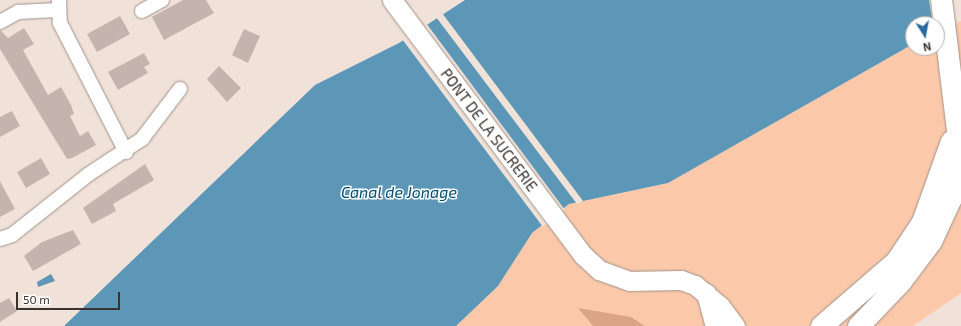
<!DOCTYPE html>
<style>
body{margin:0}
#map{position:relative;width:961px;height:326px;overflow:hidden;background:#f1e2d9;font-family:"Exo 2",sans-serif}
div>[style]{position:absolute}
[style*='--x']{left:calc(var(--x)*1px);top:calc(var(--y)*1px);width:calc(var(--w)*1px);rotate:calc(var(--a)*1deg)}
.green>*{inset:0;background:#fbc9aa}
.forest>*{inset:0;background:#daa584}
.water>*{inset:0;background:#5c97b7}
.pier>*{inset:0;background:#f1e2d9}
.building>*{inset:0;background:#c4b4ae}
.roads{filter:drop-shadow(0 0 1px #a1938b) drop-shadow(0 0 1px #a1938b)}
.street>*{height:14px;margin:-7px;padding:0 7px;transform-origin:7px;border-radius:7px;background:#fff}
.secondary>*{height:19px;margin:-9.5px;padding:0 9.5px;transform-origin:9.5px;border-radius:9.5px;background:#fff}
.primary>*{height:21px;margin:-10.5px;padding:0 10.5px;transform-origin:10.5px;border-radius:10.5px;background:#fff}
span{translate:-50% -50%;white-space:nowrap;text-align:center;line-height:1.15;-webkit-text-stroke:3px #fff;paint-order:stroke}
.street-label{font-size:15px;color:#39332f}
.water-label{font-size:16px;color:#005171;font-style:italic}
.north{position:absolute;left:905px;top:16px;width:40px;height:40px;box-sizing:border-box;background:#fff;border:1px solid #b0adac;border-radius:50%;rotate:169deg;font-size:11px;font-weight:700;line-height:16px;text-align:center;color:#39332f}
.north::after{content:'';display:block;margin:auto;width:14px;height:18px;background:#2a6ca2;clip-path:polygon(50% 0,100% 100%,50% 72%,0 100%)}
.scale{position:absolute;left:16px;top:292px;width:104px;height:18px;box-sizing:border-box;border:2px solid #39332f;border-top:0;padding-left:5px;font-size:12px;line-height:14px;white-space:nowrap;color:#39332f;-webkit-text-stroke:3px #fff;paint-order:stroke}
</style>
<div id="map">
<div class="green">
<div style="clip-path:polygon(961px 18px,961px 293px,913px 326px,645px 326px,631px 317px,579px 309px,593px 326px,456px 326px,498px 286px,532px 233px,569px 204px,668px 183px,913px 44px,913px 48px,937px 48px,937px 30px)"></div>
</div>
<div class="forest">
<div style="clip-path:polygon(578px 308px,631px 317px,645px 326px,593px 326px)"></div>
</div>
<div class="water">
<div style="clip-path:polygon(465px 0,961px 0,937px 24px,913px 24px,913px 44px,668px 183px,569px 204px,532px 233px,498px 286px,456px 326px,64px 326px,315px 85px,399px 43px)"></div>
<div style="clip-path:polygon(51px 274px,55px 281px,38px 287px,37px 282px)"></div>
</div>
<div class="pier">
<div style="clip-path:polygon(929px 0,961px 0,961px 21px,945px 28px,933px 24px)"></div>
<div style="clip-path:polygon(442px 13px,583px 201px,577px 204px,436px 17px)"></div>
<div style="clip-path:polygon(426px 23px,565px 210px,543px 227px,402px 39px)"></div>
</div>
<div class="building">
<div style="clip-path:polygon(183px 0,206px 0,214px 13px,164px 40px,152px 17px)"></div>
<div style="clip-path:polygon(120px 16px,130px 34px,97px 52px,87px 34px)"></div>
<div style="clip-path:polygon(24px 28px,34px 44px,23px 50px,48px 95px,61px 87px,71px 105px,74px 114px,70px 116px,80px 136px,88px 131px,96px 145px,72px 158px,67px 159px,0 49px,0 30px,8px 38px)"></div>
<div style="clip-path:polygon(244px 29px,260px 36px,248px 63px,232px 55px)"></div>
<div style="clip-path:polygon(144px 53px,150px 64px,144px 67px,148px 73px,118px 90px,108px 72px)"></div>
<div style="clip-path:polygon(219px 66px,241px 88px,227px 102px,207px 79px)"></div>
<div style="clip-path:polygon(12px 111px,20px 126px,0 137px,0 117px)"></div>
<div style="clip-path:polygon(41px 158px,50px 174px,26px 188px,17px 172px)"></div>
<div style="clip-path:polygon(145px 164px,154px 180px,113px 204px,116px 211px,92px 224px,83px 208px)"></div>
<div style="clip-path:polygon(0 181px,15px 209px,0 217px)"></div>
<div style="clip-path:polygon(73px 230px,81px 244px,33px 271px,24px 256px,42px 242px)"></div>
<div style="clip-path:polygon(9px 298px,17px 311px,0 322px,0 303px)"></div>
</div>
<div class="roads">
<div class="street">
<div style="--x:59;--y:0;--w:23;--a:88"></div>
<div style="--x:60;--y:23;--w:145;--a:62.9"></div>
<div style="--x:142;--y:11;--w:23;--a:-29"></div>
<div style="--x:0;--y:22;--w:21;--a:-29"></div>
<div style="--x:18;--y:12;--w:39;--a:-3"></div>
<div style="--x:0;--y:239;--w:13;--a:-18"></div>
<div style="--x:12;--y:235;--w:98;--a:-38.4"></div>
<div style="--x:89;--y:174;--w:64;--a:-33.4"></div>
<div style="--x:142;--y:139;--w:63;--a:-52.8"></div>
</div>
<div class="secondary">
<div style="--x:392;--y:0;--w:319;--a:53.2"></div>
<div style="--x:583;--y:255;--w:22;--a:43"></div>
<div style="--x:599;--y:270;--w:32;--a:20"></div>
<div style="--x:629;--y:281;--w:52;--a:-1.1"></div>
<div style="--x:681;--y:280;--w:15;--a:20"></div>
<div style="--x:695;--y:285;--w:33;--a:40"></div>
<div style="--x:720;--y:306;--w:25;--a:53"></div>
<div style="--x:706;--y:293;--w:34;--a:75"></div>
</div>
<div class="primary">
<div style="--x:821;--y:326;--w:99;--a:-40.9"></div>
<div style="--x:896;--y:261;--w:47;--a:-56.3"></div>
<div style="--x:922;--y:222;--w:86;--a:-70.3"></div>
<div style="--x:858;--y:326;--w:62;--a:-46.3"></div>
<div style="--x:901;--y:281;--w:50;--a:-53.1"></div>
<div style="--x:931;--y:241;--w:47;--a:-65.1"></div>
<div style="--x:951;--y:198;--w:53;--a:-81.3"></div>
<div style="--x:959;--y:146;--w:147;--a:-97"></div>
</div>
</div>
<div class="street-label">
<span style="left:489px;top:130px;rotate:53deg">PONT DE LA SUCRERIE</span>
</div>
<div class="water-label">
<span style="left:399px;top:192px">Canal de Jonage</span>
</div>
<div class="north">N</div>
<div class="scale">50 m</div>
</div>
